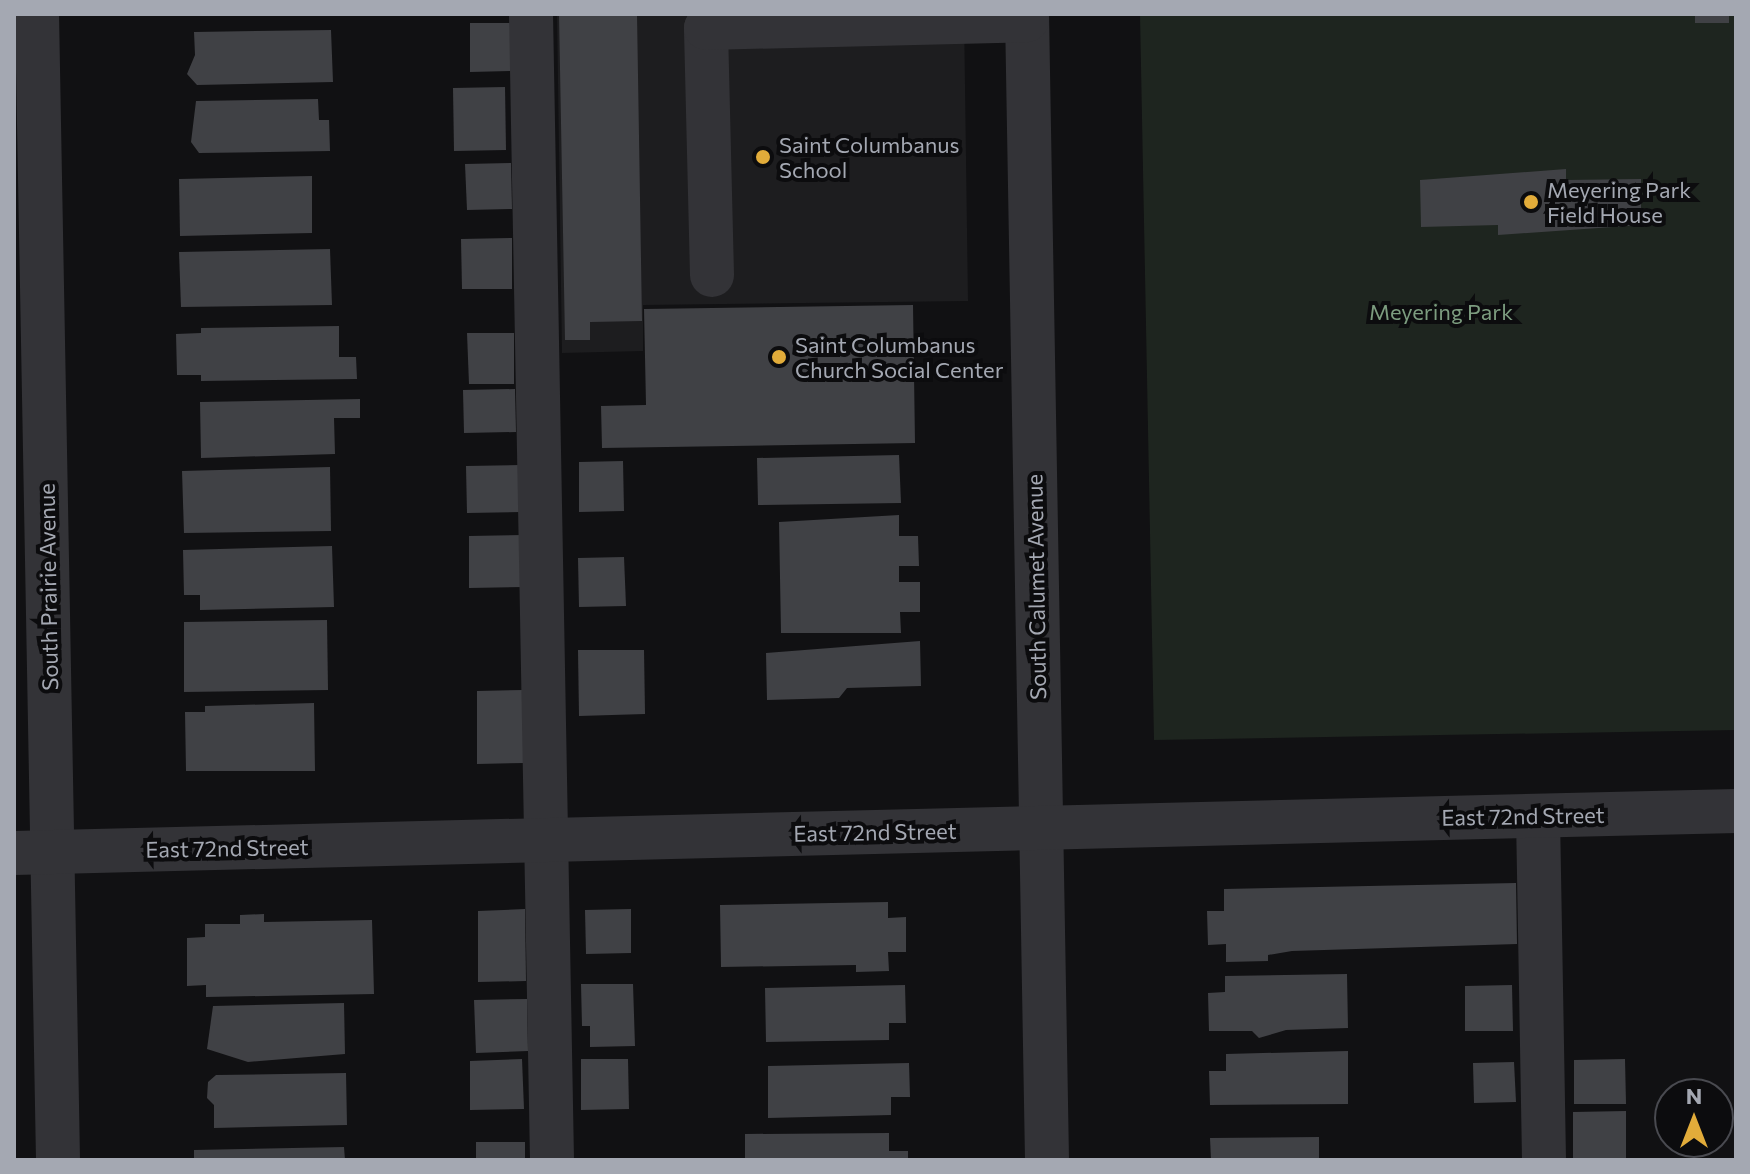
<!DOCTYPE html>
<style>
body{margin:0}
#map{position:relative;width:1750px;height:1174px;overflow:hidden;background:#111113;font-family:Commissioner,sans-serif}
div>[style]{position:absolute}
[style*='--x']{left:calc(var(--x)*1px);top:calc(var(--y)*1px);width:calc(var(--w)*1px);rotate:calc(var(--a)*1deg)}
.built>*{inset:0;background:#1d1d1f}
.green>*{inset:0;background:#1e251f}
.building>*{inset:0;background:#404145}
.minor>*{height:44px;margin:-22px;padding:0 22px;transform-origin:22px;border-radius:22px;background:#333337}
.dots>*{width:22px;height:22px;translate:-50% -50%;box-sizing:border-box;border:4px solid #0c0c0e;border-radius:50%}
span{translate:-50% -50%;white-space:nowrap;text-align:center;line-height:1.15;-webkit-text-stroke:8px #0c0c0e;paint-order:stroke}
.poi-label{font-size:22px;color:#a4a8b2}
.left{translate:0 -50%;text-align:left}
.park-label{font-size:22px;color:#7c9c7f}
.street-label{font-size:22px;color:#a4a8b2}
.frame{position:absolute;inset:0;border:16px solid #a4a8b2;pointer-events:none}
.north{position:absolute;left:1654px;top:1078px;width:80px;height:80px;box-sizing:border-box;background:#0c0c0e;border:2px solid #494a50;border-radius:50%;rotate:0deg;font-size:22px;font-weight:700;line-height:32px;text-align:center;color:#a4a8b2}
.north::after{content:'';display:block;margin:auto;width:28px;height:36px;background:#e2ac3a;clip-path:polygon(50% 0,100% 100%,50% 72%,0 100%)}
</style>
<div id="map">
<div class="built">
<div style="clip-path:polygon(557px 14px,964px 14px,968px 301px,643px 305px,643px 351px,562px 353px)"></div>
</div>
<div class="green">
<div style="clip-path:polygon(1140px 14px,1736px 14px,1736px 730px,1154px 740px)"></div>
</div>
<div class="building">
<div style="clip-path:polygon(559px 14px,637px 14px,642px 321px,590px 322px,590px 340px,565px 340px)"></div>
<div style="clip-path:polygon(1695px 14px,1729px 14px,1729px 23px,1695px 23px)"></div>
<div style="clip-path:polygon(470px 23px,511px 23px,512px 71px,470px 72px)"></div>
<div style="clip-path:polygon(331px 30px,333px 82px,197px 85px,187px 74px,195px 55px,194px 32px)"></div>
<div style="clip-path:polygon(505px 87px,506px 150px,454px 151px,453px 88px)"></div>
<div style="clip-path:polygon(318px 99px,319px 120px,329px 120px,330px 151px,199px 153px,191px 142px,196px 101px)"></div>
<div style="clip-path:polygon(511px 163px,512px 209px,467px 210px,465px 164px)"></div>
<div style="clip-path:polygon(1566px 169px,1566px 180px,1641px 179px,1641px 225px,1498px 235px,1498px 225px,1421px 227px,1420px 180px)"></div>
<div style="clip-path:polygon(312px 176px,312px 233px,180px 236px,179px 179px)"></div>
<div style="clip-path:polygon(512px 238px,512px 289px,462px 289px,461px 239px)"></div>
<div style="clip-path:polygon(330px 249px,332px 305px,181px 307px,179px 252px)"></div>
<div style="clip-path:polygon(913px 305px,915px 443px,602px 448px,601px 406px,646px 405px,644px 309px)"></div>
<div style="clip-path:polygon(339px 326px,339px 357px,356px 357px,357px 379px,201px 381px,201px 375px,177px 375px,176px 334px,201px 333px,201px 328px)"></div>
<div style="clip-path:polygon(467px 333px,514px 333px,514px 384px,469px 384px)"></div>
<div style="clip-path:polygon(515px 389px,516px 432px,464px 433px,463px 390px)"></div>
<div style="clip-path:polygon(360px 399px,360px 418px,334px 418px,335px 454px,201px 458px,200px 402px)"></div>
<div style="clip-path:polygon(899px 455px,901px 503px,758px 505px,757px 458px)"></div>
<div style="clip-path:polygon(623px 461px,624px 511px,579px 512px,579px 462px)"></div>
<div style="clip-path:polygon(520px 465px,521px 512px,467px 513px,466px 466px)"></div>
<div style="clip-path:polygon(330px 467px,331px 531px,184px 533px,182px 471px)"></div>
<div style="clip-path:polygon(899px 515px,899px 536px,918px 536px,919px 566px,899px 566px,899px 582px,920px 582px,920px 612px,900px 612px,901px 633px,781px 633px,779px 522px)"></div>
<div style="clip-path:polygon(523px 535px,523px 587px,469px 588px,469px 536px)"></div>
<div style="clip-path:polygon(332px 546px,334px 607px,200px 610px,200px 595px,184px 595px,183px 550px)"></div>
<div style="clip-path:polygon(624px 557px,626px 606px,579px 607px,578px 558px)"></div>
<div style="clip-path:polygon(327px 620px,328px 690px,184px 692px,184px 622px)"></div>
<div style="clip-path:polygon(920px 641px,921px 686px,847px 688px,839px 698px,767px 700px,766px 653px)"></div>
<div style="clip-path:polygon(578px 650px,644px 650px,645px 714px,579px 716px)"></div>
<div style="clip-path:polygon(523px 690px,525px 763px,477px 764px,477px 691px)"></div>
<div style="clip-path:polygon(314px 703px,315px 771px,186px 771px,185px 712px,205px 712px,205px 706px)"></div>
<div style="clip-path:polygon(1516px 883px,1517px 944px,1292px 951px,1268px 955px,1268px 961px,1226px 962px,1226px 944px,1208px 945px,1207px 911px,1224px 911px,1224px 889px)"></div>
<div style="clip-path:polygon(888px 902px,888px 918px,906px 917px,906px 952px,888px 952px,889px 971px,856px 972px,856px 965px,721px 967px,720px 905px)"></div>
<div style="clip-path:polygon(525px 909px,526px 981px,478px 982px,478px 911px)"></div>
<div style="clip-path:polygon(631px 909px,631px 953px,586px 954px,585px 910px)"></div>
<div style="clip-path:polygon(264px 914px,264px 922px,372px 920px,374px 994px,206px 997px,206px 985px,187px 986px,187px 938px,205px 937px,205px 924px,240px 924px,240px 915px)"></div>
<div style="clip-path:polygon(1347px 974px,1348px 1028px,1286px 1030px,1259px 1038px,1252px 1031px,1209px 1031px,1208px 993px,1225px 992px,1225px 976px)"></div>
<div style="clip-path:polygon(581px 984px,633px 984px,635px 1046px,590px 1047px,590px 1026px,582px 1026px)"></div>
<div style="clip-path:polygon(905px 985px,906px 1023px,889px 1023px,889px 1040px,766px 1042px,765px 988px)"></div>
<div style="clip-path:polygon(1512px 985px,1513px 1031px,1465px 1031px,1465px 986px)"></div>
<div style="clip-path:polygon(527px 999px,528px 1051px,476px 1053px,474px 1000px)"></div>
<div style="clip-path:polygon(344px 1003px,345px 1054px,248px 1062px,207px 1049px,213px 1006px)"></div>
<div style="clip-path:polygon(1348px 1051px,1348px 1104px,1210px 1105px,1209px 1071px,1226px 1071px,1226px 1054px)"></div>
<div style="clip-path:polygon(522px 1059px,524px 1109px,470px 1110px,470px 1061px)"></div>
<div style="clip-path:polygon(581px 1059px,628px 1059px,629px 1109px,581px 1110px)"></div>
<div style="clip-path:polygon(1625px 1059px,1626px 1104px,1574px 1104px,1574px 1060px)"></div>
<div style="clip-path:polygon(1514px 1062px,1516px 1102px,1474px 1103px,1473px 1063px)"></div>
<div style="clip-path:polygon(909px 1063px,910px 1097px,891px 1097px,891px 1115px,768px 1118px,768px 1066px)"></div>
<div style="clip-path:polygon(346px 1073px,347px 1125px,214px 1128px,214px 1105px,207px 1098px,208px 1082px,216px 1075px)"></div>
<div style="clip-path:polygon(1626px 1111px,1626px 1160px,1573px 1160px,1573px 1112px)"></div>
<div style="clip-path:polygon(889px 1133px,889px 1151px,908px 1151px,908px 1160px,745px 1160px,745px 1134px)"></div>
<div style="clip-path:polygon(1319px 1137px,1319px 1160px,1211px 1160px,1210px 1138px)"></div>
<div style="clip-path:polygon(476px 1142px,525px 1142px,525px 1160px,476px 1160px)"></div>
<div style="clip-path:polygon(344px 1147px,345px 1160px,194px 1160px,194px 1150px)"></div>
</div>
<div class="minor">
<div style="--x:37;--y:14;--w:1146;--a:88.95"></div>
<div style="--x:531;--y:14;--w:1146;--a:88.95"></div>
<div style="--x:1027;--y:14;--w:1146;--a:89"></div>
<div style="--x:712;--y:275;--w:247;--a:-91.4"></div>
<div style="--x:706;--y:28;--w:321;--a:-1.4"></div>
<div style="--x:1538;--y:816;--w:344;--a:89"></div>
<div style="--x:14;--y:853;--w:1723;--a:-1.4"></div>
</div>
<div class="dots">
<div style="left:763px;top:157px;background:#e2ac3a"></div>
<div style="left:1531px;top:202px;background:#e2ac3a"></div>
<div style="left:779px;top:357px;background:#e2ac3a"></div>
</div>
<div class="poi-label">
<span class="left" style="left:779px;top:157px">Saint Columbanus<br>School</span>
<span class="left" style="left:1547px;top:202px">Meyering Park<br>Field House</span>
<span class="left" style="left:795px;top:357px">Saint Columbanus<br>Church Social Center</span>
</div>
<div class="park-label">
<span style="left:1441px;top:312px">Meyering Park</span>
</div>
<div class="street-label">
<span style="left:48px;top:587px;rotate:-91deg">South Prairie Avenue</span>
<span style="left:1036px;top:587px;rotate:-91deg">South Calumet Avenue</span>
<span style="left:1523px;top:816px;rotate:-1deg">East 72nd Street</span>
<span style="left:875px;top:832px;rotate:-1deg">East 72nd Street</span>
<span style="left:227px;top:848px;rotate:-1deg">East 72nd Street</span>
</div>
<div class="frame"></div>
<div class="north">N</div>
</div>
